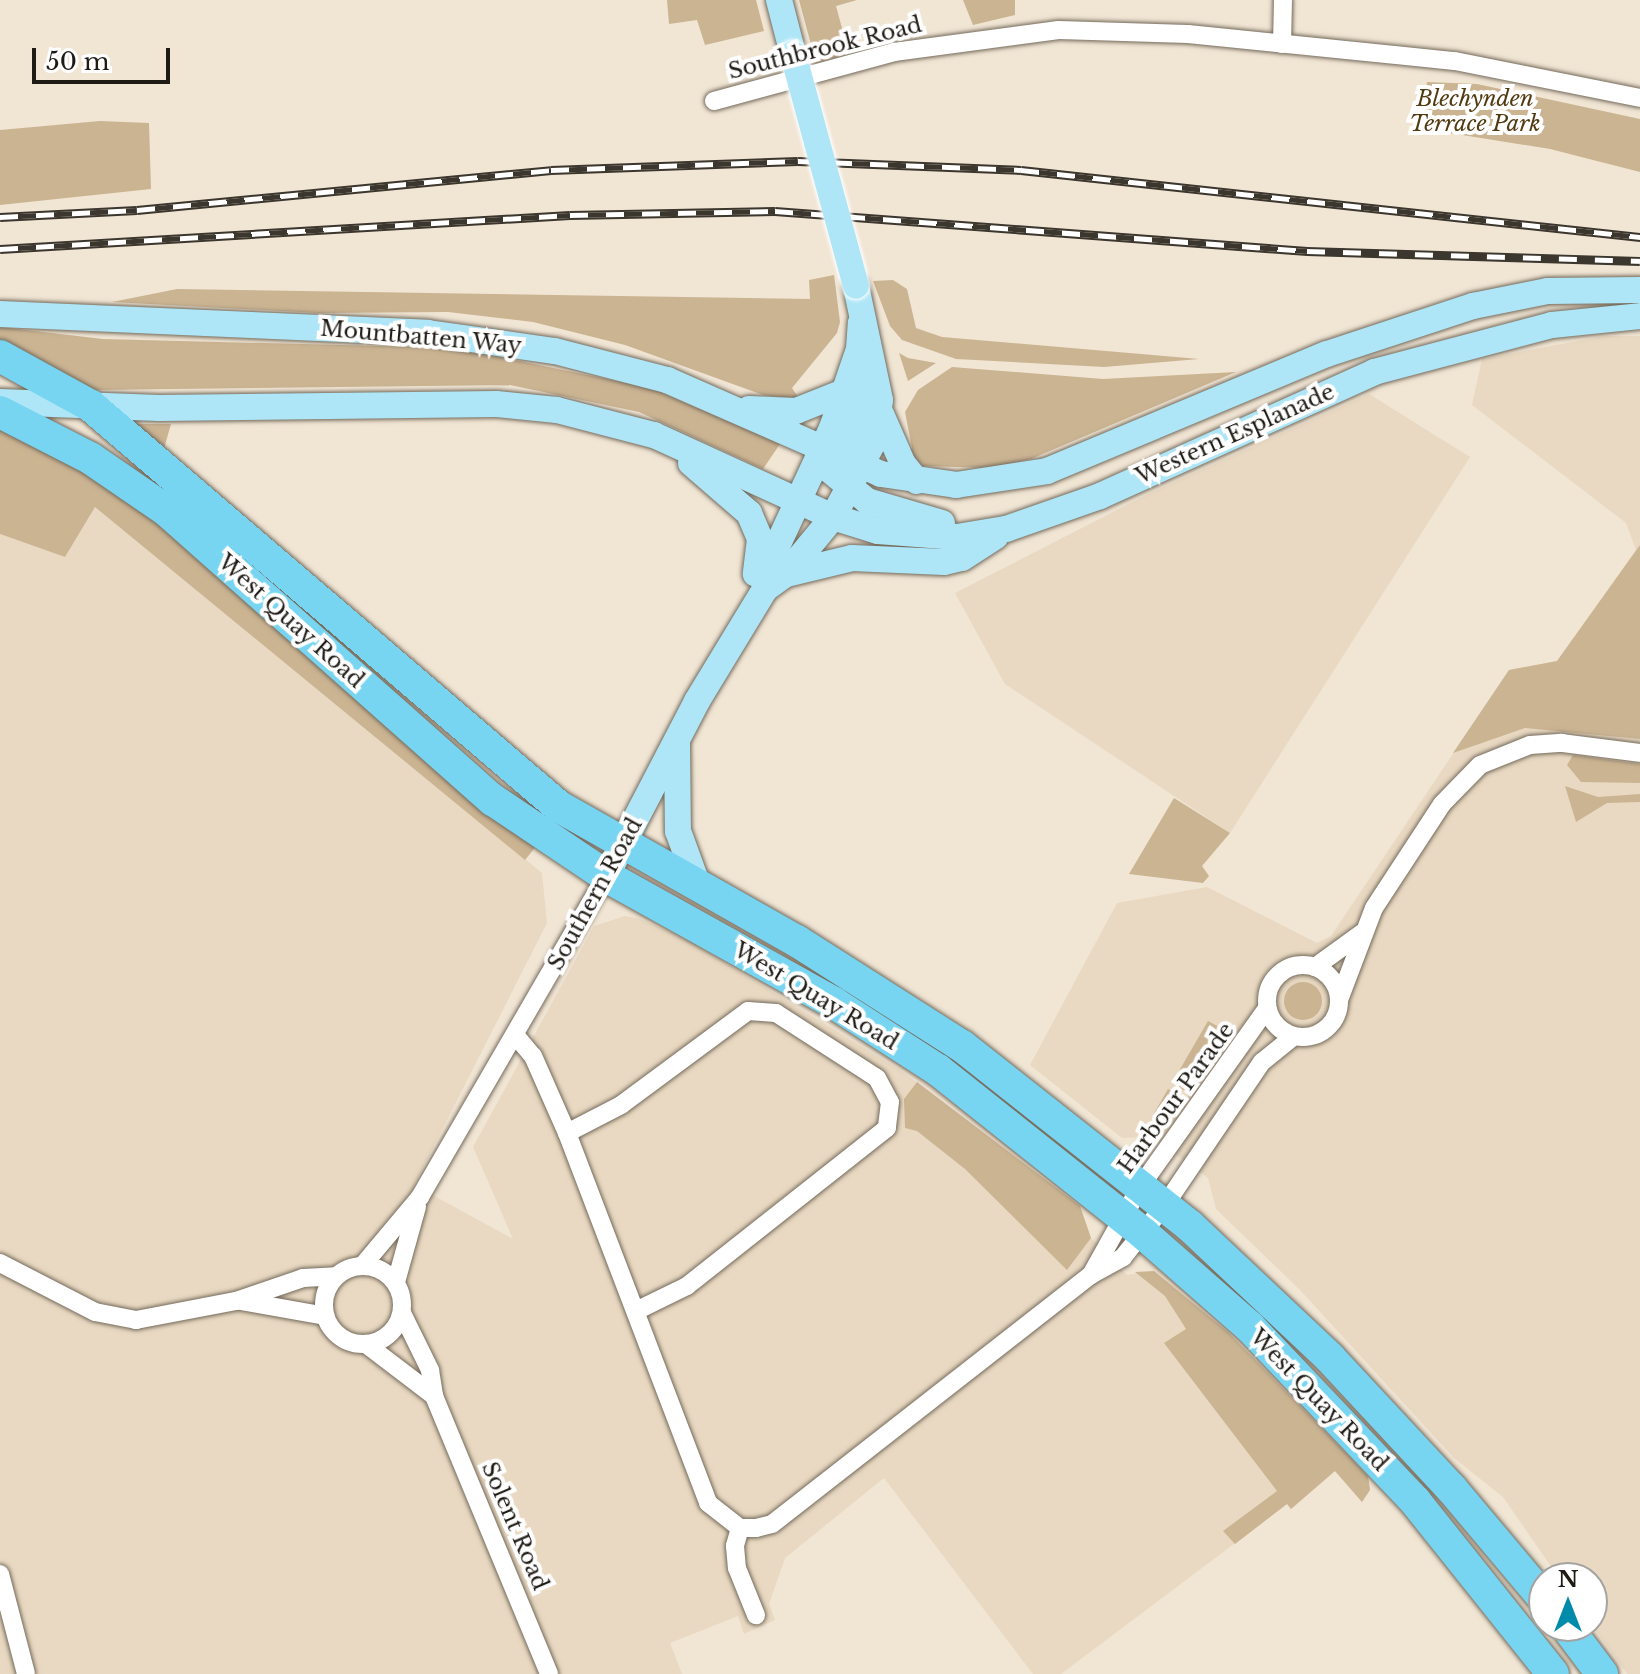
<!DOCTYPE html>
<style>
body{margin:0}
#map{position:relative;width:1640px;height:1674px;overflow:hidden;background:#f1e5d4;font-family:"Libre Baskerville",serif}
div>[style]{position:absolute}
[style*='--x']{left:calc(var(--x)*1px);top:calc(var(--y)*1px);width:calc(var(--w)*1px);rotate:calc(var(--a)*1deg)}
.built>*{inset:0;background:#e9d9c2}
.green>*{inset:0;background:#cbb492}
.round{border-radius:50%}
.roads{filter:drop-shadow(0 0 2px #746a5b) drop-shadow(0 0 2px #746a5b)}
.street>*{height:18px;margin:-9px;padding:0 9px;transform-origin:9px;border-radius:9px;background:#fff}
.street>.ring{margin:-9px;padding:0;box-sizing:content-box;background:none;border:18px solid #fff;border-radius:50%}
.primary>*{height:26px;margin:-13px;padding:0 13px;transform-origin:13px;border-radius:13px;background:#aee6f7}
.highway>*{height:32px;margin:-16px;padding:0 16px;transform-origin:16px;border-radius:16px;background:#78d5f2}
.rail>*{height:9px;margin-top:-4.5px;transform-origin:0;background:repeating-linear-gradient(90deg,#fff 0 18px,#3b362e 0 36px);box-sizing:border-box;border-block:2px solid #3b362e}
.bridges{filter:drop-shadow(0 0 2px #fff) drop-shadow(0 0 2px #fff)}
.primary-bridge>*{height:26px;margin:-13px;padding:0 13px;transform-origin:13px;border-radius:13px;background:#aee6f7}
span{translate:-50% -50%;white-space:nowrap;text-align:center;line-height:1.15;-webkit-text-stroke:8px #fff;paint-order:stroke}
.street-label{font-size:22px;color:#1e1a14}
.park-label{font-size:22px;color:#513a10;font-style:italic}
.north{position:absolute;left:1528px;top:1562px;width:80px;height:80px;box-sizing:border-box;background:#fff;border:2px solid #a5a3a1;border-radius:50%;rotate:0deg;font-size:22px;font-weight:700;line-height:32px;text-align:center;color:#1e1a14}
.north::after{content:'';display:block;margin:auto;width:28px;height:36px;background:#018baa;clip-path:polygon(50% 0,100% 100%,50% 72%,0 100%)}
.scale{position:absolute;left:32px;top:48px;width:138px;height:36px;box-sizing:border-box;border:4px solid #1e1a14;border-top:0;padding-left:10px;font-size:24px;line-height:28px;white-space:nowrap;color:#1e1a14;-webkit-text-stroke:6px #fff;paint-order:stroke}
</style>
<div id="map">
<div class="built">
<div style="clip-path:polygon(1604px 336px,1640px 336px,1640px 1674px,1627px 1674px,1592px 1625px,1592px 1578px,1559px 1578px,1503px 1497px,1454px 1458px,1300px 1290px,1216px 1209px,1208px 1178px,1152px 1137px,1122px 1138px,1030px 1065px,1117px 903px,1207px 887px,1317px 943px,1331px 936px,1509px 670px,1557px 661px,1636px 550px,1626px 523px,1472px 405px,1482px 359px)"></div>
<div style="clip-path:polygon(1369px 394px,1470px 457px,1230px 833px,1005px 684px,955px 593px,1148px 494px)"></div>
<div style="clip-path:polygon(95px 506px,542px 873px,547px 923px,414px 1185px,513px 1239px,473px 1147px,594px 926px,625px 916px,640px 919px,686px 939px,900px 1070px,1080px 1206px,1091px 1238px,1127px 1275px,1154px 1271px,1228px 1332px,1286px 1389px,1368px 1476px,1370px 1490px,1362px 1502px,1335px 1471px,1291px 1509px,1287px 1504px,1061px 1674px,1033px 1674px,884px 1478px,785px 1558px,769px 1604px,775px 1620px,744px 1634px,738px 1616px,670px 1643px,682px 1674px,0 1674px,0 534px,65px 557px)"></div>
</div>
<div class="green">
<div style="clip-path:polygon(667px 0,756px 0,764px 31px,705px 45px,697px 20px,669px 24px)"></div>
<div style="clip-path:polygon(799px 0,857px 0,836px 6px,849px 54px,816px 63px)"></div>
<div style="clip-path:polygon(963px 0,1015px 0,1015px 15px,973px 25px)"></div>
<div style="clip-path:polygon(1427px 82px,1477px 84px,1640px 119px,1640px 172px,1550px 149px,1431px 130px,1424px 115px)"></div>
<div style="clip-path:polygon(100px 121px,149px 123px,151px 189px,0 205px,0 130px)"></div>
<div style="clip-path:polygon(834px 275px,840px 322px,837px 333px,792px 388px,798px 397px,789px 398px,763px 395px,625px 345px,533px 322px,448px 312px,319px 313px,112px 302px,177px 289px,810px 299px,809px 280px)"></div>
<div style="clip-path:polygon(893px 280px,907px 289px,916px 328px,942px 337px,1199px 359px,1104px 367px,956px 359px,902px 340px,890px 326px,873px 281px)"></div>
<div style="clip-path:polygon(0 327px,103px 339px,456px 348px,651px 388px,780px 444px,763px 469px,639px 412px,510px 385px,93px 390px,0 343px)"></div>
<div style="clip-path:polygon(899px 353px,908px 358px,936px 363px,908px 381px)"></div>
<div style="clip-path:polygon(952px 367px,1103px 379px,1236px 372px,1031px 459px,989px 468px,923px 466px,906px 452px,912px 448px,905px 412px,918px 390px)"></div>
<div style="clip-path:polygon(130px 424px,171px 424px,163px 452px)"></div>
<div style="clip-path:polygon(0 427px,106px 483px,202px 554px,538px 844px,525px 860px,95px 507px,65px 557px,0 534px)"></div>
<div style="clip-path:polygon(1640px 545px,1640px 739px,1525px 728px,1453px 753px,1509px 670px,1557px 661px)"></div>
<div style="clip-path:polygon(1573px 755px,1640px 764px,1640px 783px,1581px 782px,1567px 765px)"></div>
<div style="clip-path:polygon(1565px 786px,1598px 797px,1640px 794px,1640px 802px,1607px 803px,1576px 822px)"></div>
<div style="clip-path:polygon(1174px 798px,1230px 833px,1202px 866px,1209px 876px,1203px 883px,1129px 874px)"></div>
<div class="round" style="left:1284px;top:982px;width:38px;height:38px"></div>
<div style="clip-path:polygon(1208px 1021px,1232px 1034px,1189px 1093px,1172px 1083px)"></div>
<div style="clip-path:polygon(917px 1082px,1080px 1206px,1091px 1238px,1067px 1270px,965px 1169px,917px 1131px,905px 1128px,904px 1099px)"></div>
<div style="clip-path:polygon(1168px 1089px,1186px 1098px,1167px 1124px,1153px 1115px)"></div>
<div style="clip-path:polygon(1154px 1271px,1228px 1332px,1368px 1476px,1370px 1490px,1362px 1502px,1335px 1471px,1291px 1509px,1287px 1504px,1235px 1544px,1223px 1531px,1277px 1491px,1164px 1343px,1186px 1329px,1165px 1296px,1135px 1272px)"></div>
</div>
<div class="roads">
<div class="street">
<div style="--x:1282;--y:44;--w:44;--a:-88.7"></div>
<div style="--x:714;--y:101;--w:187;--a:-15.2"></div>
<div style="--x:894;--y:52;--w:166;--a:-7.6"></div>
<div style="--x:1059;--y:30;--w:129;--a:1.8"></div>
<div style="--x:1188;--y:34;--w:268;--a:5.8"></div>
<div style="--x:1455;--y:61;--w:189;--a:11.3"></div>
<div class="ring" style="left:1267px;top:965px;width:54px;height:54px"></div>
<div style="--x:1315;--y:967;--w:58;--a:-35.9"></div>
<div style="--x:1339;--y:1000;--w:98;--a:-69.2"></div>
<div style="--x:1374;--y:908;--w:124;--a:-56.8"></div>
<div style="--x:1442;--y:804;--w:54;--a:-45.7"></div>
<div style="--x:1480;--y:765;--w:54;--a:-21.8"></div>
<div style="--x:1530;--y:745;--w:32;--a:-4"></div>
<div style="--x:1562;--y:743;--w:79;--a:7.3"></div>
<div style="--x:516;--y:1036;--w:26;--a:50"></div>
<div style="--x:533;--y:1056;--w:84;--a:66.2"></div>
<div style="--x:567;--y:1133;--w:396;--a:69.1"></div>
<div style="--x:708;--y:1503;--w:41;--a:38"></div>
<div style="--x:740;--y:1528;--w:16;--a:0"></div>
<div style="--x:756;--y:1528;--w:16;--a:-14"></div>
<div style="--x:772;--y:1524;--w:405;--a:-38"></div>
<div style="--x:1091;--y:1275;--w:37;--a:-29"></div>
<div style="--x:1123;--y:1257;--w:67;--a:-51.1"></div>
<div style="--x:1165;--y:1205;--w:173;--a:-55.9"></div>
<div style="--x:1262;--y:1062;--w:41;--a:-39.1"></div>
<div style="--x:567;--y:1133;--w:61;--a:-27.4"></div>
<div style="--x:621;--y:1105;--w:158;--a:-36.5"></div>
<div style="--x:748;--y:1011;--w:28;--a:4"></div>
<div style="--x:776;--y:1013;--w:120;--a:32.8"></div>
<div style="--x:877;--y:1078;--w:27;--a:62"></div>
<div style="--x:890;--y:1102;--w:26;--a:97"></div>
<div style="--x:887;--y:1128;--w:255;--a:141.7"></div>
<div style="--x:687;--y:1286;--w:55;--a:153.9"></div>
<div style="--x:0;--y:1263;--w:107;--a:27.3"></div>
<div style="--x:95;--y:1312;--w:42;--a:11"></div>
<div style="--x:136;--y:1320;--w:102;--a:-10.8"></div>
<div style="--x:236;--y:1301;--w:71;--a:-18.9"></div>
<div style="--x:303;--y:1278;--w:33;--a:-3"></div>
<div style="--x:363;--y:1265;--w:89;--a:-50"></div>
<div style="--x:420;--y:1197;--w:371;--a:-59.9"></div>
<div class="ring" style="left:324px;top:1266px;width:60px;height:60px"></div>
<div style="--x:1091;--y:1275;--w:101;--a:-60.9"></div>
<div style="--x:1140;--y:1187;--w:219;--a:-54.6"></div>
<div style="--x:396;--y:1282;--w:78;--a:-74.4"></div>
<div style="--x:241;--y:1301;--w:85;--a:10.1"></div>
<div style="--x:402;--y:1313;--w:64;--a:63.8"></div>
<div style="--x:430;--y:1370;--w:26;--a:81"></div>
<div style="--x:434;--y:1396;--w:301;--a:67.5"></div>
<div style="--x:366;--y:1344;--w:86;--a:37.4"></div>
<div style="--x:740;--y:1528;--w:19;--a:106"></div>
<div style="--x:735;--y:1546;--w:22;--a:85"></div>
<div style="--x:737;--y:1568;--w:51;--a:68"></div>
<div style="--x:0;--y:1574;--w:103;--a:75.4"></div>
</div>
<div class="primary">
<div style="--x:779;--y:0;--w:56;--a:75.5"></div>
<div style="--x:0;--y:314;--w:428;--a:2.5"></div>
<div style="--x:428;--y:333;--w:128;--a:8.1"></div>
<div style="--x:555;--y:351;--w:116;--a:14.5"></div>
<div style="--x:667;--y:380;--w:234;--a:23.7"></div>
<div style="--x:881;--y:474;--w:76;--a:8.3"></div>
<div style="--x:956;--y:485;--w:92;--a:-8.7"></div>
<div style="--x:1047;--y:471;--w:303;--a:-22.7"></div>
<div style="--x:1327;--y:354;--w:154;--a:-18.2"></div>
<div style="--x:1473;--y:306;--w:76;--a:-11.3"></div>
<div style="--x:1548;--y:291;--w:92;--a:-0.6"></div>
<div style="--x:0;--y:402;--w:159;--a:2.2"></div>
<div style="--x:159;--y:408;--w:337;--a:-0.7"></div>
<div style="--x:496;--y:404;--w:61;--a:5.6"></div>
<div style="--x:557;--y:410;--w:100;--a:14.5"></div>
<div style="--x:654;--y:435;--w:197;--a:24.6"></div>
<div style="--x:833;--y:517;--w:47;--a:17.3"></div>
<div style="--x:878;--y:531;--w:79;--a:4.3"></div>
<div style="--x:957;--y:537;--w:50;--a:-9.3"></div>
<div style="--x:1006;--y:529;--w:100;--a:-19.3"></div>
<div style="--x:1100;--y:496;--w:301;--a:-24.3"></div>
<div style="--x:1374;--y:372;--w:184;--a:-14.8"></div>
<div style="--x:1552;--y:325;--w:88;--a:-5.8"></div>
<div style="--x:749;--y:409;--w:47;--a:2.4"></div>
<div style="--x:796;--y:411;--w:54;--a:-21.8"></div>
<div style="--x:881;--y:414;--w:55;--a:66.3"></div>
<div style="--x:903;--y:464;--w:22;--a:51"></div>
<div style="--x:824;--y:449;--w:19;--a:81"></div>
<div style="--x:827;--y:468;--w:52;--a:39.5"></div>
<div style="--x:867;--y:501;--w:78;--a:16.3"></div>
<div style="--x:691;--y:463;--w:77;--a:40.8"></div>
<div style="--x:749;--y:513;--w:28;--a:67"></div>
<div style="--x:760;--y:539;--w:35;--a:97"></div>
<div style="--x:834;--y:470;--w:38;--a:-60"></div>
<div style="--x:853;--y:437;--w:65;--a:-71"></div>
<div style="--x:786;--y:574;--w:68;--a:-13.6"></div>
<div style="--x:852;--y:558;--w:92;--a:2.5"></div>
<div style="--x:944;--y:562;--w:18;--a:-13"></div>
<div style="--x:962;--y:558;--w:40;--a:-32.9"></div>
<div style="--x:765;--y:589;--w:26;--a:-36"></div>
<div style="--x:786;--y:574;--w:74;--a:-50.5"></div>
<div style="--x:833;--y:517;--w:91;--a:-61.7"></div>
<div style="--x:876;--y:437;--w:37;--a:-84"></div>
<div style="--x:880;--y:400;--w:116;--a:-101.9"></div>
<div style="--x:677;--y:742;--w:89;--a:89.4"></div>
<div style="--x:678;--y:831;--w:59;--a:70"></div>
<div style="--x:606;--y:876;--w:197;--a:-62.5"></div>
<div style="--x:697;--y:701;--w:131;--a:-58.7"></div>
<div style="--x:765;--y:589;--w:35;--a:-77"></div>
<div style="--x:773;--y:555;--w:140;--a:-65.1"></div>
<div style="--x:832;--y:428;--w:83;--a:-71.1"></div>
<div style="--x:859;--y:349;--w:26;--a:-86"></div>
</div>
<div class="highway">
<div style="--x:0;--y:356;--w:104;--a:28.8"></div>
<div style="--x:91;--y:406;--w:615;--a:40.58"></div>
<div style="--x:558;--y:806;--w:274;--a:29.5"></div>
<div style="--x:797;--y:941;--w:196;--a:32.5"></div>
<div style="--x:962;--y:1046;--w:290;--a:38.3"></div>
<div style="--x:1190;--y:1226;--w:192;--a:43.3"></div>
<div style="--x:1330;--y:1358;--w:178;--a:47.1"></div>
<div style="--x:1451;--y:1488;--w:145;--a:50"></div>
<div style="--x:0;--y:412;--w:101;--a:27.1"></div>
<div style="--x:90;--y:458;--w:93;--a:34.5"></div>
<div style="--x:167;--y:511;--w:436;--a:41.6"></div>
<div style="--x:493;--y:800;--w:136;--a:33.9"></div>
<div style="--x:606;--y:876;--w:261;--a:29.1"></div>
<div style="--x:834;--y:1003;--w:124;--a:32.8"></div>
<div style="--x:938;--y:1070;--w:263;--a:38.5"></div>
<div style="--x:1144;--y:1234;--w:141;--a:41.3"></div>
<div style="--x:1250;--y:1327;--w:240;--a:46.5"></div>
<div style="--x:1415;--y:1501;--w:221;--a:51.4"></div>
<div style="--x:1566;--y:1626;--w:60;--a:53.1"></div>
</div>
</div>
<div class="rail">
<div style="--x:0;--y:217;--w:137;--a:-2.9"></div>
<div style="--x:137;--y:210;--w:416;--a:-5.5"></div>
<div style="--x:551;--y:170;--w:247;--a:-2.1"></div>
<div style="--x:798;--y:161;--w:223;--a:2.3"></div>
<div style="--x:1021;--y:170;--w:623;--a:6.18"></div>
<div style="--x:0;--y:249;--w:571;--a:-3.41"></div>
<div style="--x:570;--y:215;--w:205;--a:-1.1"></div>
<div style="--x:775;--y:211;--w:534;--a:4.3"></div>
<div style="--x:1307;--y:251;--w:333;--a:1.7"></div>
</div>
<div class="bridges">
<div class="primary-bridge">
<div style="--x:793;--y:54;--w:240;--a:74.8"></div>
</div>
</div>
<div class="street-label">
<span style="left:825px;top:48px;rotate:-14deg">Southbrook Road</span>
<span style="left:421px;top:337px;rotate:5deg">Mountbatten Way</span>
<span style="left:1235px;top:434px;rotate:-24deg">Western Esplanade</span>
<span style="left:291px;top:621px;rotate:42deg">West Quay Road</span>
<span style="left:595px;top:894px;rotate:-61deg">Southern Road</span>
<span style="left:816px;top:996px;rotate:31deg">West Quay Road</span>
<span style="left:1176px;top:1098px;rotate:-54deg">Harbour Parade</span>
<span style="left:1319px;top:1400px;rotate:46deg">West Quay Road</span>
<span style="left:515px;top:1526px;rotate:67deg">Solent Road</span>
</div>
<div class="park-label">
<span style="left:1475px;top:111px">Blechynden<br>Terrace Park</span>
</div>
<div class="north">N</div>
<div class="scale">50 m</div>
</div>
